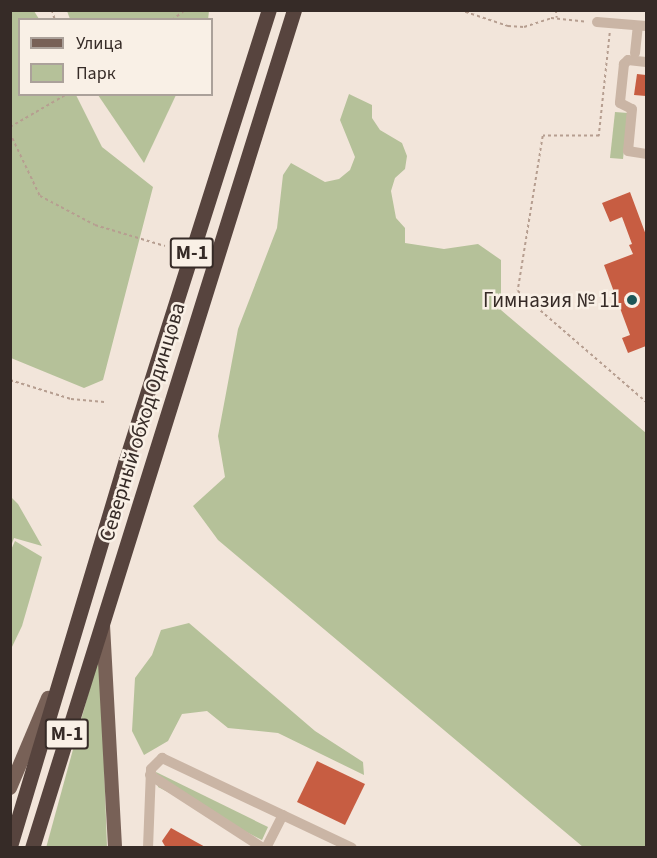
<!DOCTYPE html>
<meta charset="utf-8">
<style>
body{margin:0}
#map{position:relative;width:657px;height:858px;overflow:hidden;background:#f2e5da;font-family:"Source Sans 3",sans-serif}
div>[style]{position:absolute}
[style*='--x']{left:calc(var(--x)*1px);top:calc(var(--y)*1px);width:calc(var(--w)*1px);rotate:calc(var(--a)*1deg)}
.green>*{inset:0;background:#b5c199}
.building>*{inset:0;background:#c75d42}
.path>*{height:1.5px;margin-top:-0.75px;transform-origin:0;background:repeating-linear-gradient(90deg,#b69e90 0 3px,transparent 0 6px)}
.minor>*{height:10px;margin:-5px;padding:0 5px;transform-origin:5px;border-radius:5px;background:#cab5a5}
.major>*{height:14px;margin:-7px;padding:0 7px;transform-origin:7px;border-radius:7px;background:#786157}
.highway>*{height:15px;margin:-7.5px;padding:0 7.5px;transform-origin:7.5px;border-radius:7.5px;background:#57443e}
.dots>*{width:16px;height:16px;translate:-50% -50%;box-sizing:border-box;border:3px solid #f9f0e6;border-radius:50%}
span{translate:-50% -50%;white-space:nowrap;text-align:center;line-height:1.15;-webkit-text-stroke:5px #f9f0e6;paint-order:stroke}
.shield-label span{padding:2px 4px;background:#f9f0e6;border:2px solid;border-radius:4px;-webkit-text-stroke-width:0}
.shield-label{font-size:20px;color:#362b27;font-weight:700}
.poi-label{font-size:21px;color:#362b27}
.right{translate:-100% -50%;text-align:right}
.street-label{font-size:21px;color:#362b27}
.frame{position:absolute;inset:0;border:12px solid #362b27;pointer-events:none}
.legend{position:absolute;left:18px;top:18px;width:195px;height:78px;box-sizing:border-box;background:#f9f0e6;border:2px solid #aba19a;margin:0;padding:8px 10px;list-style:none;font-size:18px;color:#362b27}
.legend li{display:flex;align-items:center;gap:12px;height:30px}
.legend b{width:30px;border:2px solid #aba19a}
</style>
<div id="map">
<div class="green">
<div style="clip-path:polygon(10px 11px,34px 11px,39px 19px,20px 20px,20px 94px,76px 95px,102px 147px,153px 187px,103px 380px,84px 388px,11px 358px)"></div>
<div style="clip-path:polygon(67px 11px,67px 10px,209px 11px,208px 20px,70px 19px)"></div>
<div style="clip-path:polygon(349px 94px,372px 105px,372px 118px,380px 130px,402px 143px,407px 156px,405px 169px,395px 178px,391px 191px,396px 218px,405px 228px,405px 243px,444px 249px,478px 244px,501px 260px,501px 310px,646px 433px,646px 847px,583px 847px,218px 540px,193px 506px,225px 477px,218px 436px,238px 329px,277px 228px,283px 175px,291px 163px,325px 182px,339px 179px,350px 170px,355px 157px,340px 120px)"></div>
<div style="clip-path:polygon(98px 95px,176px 95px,144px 163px)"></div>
<div style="clip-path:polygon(615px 112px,628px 113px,623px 159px,610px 158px)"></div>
<div style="clip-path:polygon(11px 497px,18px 504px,42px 546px,14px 538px,11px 546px)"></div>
<div style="clip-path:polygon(15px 541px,42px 557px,22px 626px,11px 649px,10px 552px)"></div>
<div style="clip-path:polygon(189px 623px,315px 731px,363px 762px,364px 775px,278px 733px,228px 728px,207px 711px,182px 714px,168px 741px,144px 755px,132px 731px,135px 678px,152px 655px,161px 630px)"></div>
<div style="clip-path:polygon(100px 651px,107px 847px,46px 848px)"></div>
<div style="clip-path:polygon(156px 772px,268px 827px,262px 840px,158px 787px)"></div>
</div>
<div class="building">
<div style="clip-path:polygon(637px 74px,646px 75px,646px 96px,634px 95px)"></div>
<div style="clip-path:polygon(630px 192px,646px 235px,646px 346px,628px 353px,622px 338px,630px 335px,604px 265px,633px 254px,629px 245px,632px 244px,622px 217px,610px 222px,602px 203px)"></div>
<div style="clip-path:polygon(317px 761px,365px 784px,345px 825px,297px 802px)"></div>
<div style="clip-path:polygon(171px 828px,207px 848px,166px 848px,162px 841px)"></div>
</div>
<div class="path">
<div style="--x:52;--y:10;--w:10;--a:73"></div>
<div style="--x:460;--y:10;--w:51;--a:18.4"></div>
<div style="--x:508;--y:26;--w:16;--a:4"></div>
<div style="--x:524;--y:27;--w:28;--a:-18"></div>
<div style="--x:551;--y:18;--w:36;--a:6"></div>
<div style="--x:556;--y:10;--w:8;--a:83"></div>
<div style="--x:172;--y:20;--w:16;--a:-38"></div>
<div style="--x:610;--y:33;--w:104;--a:96.1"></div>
<div style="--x:599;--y:136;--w:56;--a:180"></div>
<div style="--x:543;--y:136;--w:157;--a:99.2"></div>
<div style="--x:518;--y:291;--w:169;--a:40.9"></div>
<div style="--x:10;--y:127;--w:66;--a:-30.1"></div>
<div style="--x:10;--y:133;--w:70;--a:64.5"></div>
<div style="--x:40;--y:196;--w:62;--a:27.8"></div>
<div style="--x:95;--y:225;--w:73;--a:16.7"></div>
<div style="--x:10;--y:380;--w:64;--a:17.3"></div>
<div style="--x:71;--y:399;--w:36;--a:5"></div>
</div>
<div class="minor">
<div style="--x:597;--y:22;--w:49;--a:4.7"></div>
<div style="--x:635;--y:53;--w:27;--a:-84"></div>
<div style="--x:646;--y:62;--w:18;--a:-174"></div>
<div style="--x:628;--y:60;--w:6;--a:135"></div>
<div style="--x:624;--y:64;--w:39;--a:96"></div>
<div style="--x:620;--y:103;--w:13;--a:27"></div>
<div style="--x:632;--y:109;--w:42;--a:95.4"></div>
<div style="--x:628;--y:151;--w:18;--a:9"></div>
<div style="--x:150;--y:775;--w:135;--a:32.9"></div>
<div style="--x:148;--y:848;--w:79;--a:-87.8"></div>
<div style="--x:151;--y:769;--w:16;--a:-45"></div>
<div style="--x:162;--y:758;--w:210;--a:25.3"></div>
<div style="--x:266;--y:848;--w:37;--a:-63"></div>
</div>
<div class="major">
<div style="--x:103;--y:625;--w:223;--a:86.9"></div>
<div style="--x:10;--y:788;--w:98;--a:-67.1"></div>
</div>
<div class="highway">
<div style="--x:10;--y:846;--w:403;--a:-73.3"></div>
<div style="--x:126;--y:460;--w:472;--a:-72.4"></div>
<div style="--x:32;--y:848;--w:878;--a:-72.64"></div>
</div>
<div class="dots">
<div style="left:632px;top:300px;background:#1c5657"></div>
</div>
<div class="shield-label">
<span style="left:192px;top:253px">М-1</span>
<span style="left:67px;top:734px">М-1</span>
</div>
<div class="poi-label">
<span class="right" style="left:620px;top:300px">Гимназия № 11</span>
</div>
<div class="street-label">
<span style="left:142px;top:422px;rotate:-73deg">Северный обход Одинцова</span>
</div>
<div class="frame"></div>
<ul class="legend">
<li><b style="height:8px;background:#786157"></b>Улица</li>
<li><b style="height:16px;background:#b5c199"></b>Парк</li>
</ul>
</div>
